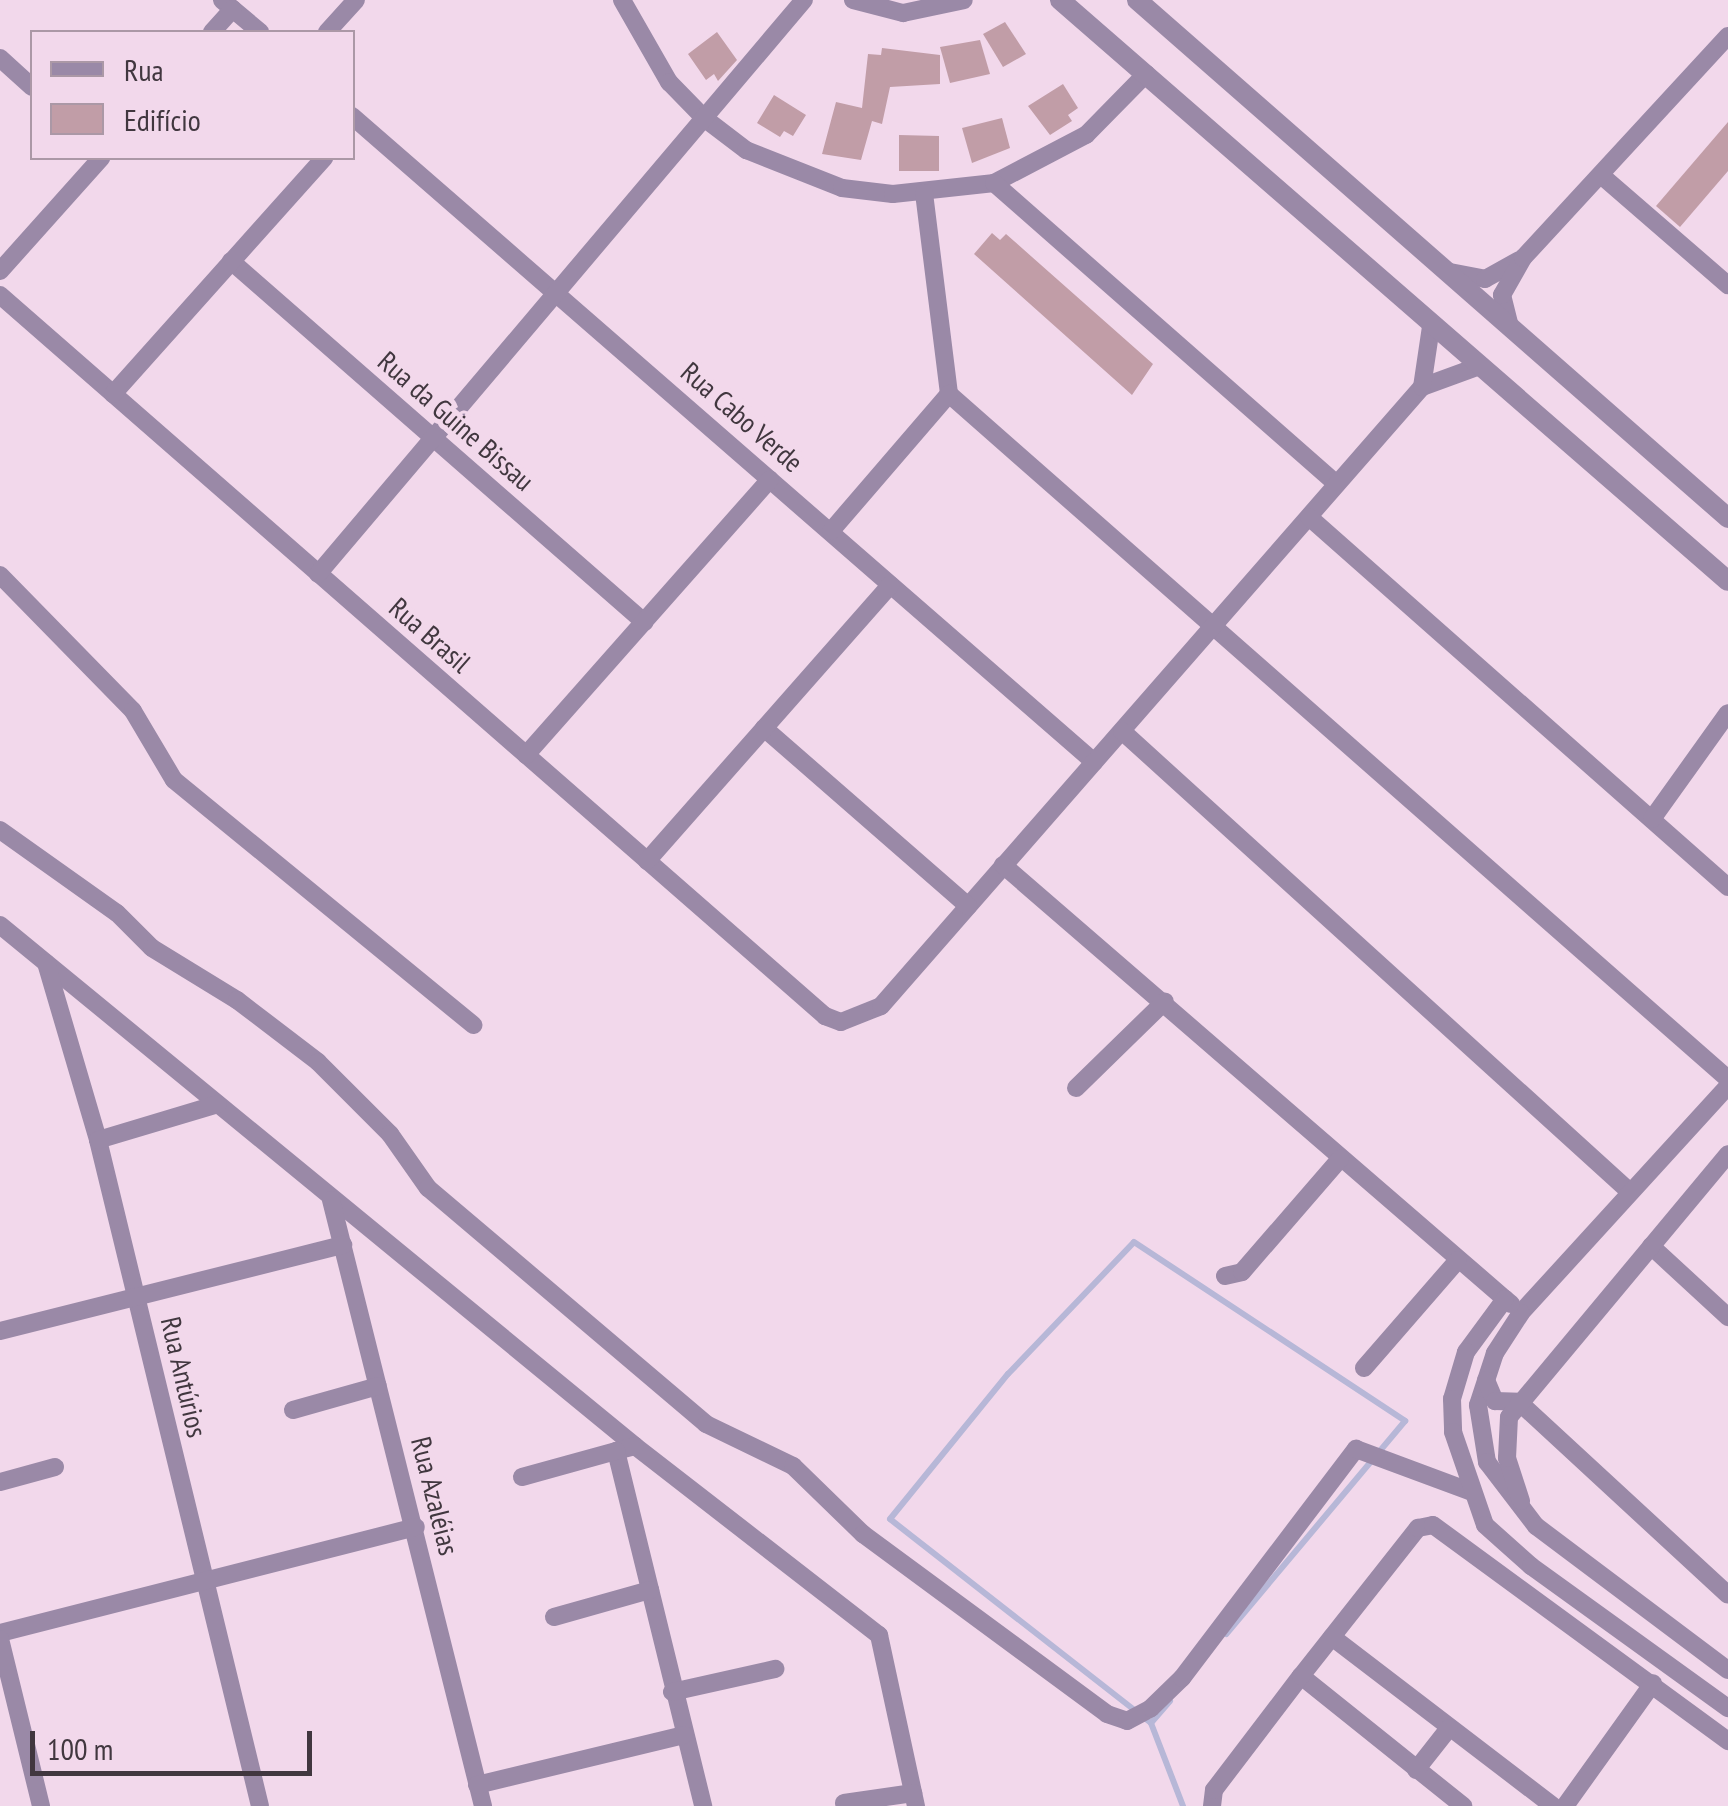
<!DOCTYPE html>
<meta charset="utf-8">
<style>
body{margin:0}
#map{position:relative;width:1728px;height:1806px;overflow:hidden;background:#f2d8eb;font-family:"PT Sans Narrow",sans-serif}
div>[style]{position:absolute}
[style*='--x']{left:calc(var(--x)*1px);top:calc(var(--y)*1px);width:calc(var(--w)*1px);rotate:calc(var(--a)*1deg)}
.stream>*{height:6px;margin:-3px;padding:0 3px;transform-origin:3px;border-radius:3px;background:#b7b7d7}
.building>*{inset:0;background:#c19da7}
.minor>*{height:18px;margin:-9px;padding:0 9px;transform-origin:9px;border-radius:9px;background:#9a89a7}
.tertiary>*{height:20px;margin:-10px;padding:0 10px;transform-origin:10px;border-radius:10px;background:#9a89a7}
span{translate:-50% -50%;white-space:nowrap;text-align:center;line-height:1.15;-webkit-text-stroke:10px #f2d8eb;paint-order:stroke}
.street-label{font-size:28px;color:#41373f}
.legend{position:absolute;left:30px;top:30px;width:325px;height:130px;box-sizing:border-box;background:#f2d8eb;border:2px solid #ab98a6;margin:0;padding:12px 18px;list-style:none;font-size:30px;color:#41373f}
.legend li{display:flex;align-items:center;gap:20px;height:50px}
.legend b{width:50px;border:2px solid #ab98a6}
.scale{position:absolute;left:30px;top:1731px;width:282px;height:45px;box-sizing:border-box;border:5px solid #41373f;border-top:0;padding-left:12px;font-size:30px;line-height:35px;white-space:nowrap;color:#41373f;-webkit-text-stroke:8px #f2d8eb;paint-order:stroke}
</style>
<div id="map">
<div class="stream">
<div style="--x:1151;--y:1723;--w:29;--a:-49"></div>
<div style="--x:1183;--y:1806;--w:89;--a:-111.1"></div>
<div style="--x:1151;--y:1723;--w:331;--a:-142"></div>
<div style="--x:890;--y:1519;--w:187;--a:-50.9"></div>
<div style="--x:1008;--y:1374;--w:182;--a:-46.3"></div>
<div style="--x:1134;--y:1242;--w:325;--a:33.4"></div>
<div style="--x:1405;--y:1421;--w:278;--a:130"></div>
</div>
<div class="building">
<div style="clip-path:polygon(1005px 22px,1026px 54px,1003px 67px,983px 34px)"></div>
<div style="clip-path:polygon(717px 32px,737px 60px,718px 81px,714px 74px,706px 80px,688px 54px)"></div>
<div style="clip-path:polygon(980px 40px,990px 74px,950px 83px,940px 47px)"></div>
<div style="clip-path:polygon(882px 48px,940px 55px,940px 84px,890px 87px,882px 124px,872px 121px,861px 160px,822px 154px,836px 102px,862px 108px,868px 54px,881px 55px)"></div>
<div style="clip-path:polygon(1063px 84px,1078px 108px,1068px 115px,1072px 121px,1050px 135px,1028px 106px)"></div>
<div style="clip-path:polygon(774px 95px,806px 115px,793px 136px,784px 131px,780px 137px,757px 123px)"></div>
<div style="clip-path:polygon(1002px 118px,1010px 148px,972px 163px,962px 128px)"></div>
<div style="clip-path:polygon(1728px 122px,1728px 171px,1680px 227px,1656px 206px)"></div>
<div style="clip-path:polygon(899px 135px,939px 136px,939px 171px,899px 171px)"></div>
<div style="clip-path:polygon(992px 233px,1000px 240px,1006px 234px,1153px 364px,1132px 395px,974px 254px)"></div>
</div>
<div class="minor">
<div style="--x:222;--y:0;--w:50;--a:40.1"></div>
<div style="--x:622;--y:0;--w:95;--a:60.2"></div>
<div style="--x:669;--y:82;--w:50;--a:45.8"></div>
<div style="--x:704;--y:118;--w:53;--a:37.3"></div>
<div style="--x:746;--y:150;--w:103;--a:21.6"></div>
<div style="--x:842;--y:188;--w:51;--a:6.7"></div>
<div style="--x:893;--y:194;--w:102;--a:-6.2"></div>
<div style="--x:994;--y:183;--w:104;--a:-27.6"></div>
<div style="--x:1086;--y:135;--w:86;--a:-45.5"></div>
<div style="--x:853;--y:0;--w:52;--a:14.6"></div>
<div style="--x:903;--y:13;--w:62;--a:-12"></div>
<div style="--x:212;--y:32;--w:31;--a:-48"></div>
<div style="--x:327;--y:32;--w:43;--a:-47.8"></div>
<div style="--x:0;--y:58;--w:43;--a:42.2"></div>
<div style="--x:352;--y:116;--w:984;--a:41.04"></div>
<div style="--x:1602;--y:176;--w:167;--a:40.9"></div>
<div style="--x:994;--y:183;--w:456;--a:41.3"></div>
<div style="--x:924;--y:193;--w:203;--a:82.9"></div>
<div style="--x:949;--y:394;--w:1037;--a:41.33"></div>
<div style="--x:231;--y:261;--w:549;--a:41.16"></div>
<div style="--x:0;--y:271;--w:152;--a:-48.2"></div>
<div style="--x:1450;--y:272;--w:36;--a:11"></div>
<div style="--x:1485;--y:279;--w:38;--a:-29"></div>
<div style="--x:0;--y:295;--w:1096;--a:41.15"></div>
<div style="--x:825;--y:1016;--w:17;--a:21"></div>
<div style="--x:841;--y:1022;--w:43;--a:-21.8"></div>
<div style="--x:881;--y:1006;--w:822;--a:-48.85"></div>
<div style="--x:1422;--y:387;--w:59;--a:-20"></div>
<div style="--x:1510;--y:327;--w:33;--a:-104"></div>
<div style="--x:1502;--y:295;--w:43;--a:-60.4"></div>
<div style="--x:1523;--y:258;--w:302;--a:-47.3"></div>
<div style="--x:1422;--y:387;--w:61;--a:-81.5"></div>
<div style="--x:113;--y:394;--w:317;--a:-48.2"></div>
<div style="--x:1309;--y:517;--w:559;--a:41.45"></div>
<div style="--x:831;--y:531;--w:181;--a:-49.3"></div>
<div style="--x:318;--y:574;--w:752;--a:-49.75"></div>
<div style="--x:0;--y:575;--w:190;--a:45.6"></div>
<div style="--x:133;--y:711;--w:80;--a:59.3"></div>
<div style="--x:174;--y:780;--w:387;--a:39.3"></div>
<div style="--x:764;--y:728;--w:271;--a:41.1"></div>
<div style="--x:1122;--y:731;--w:686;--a:42.22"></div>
<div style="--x:526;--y:755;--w:368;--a:-48.5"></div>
<div style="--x:1652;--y:819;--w:130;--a:-54.4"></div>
<div style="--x:0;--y:830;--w:143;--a:35.4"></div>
<div style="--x:117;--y:913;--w:49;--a:45"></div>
<div style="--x:152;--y:948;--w:100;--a:31.5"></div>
<div style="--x:237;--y:1000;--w:102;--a:37.4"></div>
<div style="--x:318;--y:1062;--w:102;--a:45"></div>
<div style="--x:390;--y:1134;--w:66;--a:54.9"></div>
<div style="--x:428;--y:1188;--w:365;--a:40.3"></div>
<div style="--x:706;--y:1424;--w:97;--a:25.8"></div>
<div style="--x:793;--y:1466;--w:98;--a:44.2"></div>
<div style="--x:863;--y:1534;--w:303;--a:36.4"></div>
<div style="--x:1107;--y:1714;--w:21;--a:19"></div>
<div style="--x:1127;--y:1721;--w:27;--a:-28"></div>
<div style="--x:1151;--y:1708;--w:43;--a:-44.1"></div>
<div style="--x:1182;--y:1678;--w:288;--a:-52.8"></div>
<div style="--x:1356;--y:1449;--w:121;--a:20.4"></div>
<div style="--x:647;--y:861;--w:368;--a:-48.6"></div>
<div style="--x:1003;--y:865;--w:664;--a:40.84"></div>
<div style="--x:0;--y:925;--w:821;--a:39.37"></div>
<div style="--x:635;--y:1446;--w:309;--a:37.8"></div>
<div style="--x:879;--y:1635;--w:175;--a:77.8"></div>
<div style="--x:46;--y:963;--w:184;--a:73.6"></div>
<div style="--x:98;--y:1140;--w:685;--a:76.33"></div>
<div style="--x:1728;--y:1086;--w:307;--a:132.4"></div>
<div style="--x:1521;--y:1313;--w:48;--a:123"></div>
<div style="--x:1495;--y:1353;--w:55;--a:108.1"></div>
<div style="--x:1478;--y:1405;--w:58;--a:81"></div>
<div style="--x:1487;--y:1462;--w:81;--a:52.6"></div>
<div style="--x:1536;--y:1526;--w:240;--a:36.9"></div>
<div style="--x:1076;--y:1088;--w:124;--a:-44.3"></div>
<div style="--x:98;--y:1140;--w:125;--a:-16.7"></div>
<div style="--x:331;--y:1200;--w:625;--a:75.92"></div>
<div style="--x:1651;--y:1246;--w:105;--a:42.7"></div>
<div style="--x:1225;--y:1276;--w:17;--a:-13"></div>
<div style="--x:1242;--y:1272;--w:150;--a:-49.1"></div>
<div style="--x:1511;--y:1304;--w:8;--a:-140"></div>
<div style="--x:1505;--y:1299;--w:66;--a:126.3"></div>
<div style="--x:1466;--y:1352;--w:49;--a:106.6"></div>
<div style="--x:1452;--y:1399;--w:33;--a:88"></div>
<div style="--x:1453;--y:1432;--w:98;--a:71"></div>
<div style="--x:1485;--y:1525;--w:62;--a:41.7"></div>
<div style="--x:1531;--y:1566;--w:243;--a:35.8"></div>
<div style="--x:0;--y:1331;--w:354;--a:-14.1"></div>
<div style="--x:1364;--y:1368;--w:143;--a:-49"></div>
<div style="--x:1486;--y:1380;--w:23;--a:67"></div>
<div style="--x:1495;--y:1401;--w:24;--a:2"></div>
<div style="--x:1519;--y:1402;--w:284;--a:42.7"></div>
<div style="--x:293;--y:1410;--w:88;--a:-15.8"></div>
<div style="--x:635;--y:1446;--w:20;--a:165"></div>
<div style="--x:616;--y:1451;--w:366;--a:76.2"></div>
<div style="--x:522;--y:1477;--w:98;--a:-15.5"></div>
<div style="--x:0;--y:1482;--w:57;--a:-15.3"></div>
<div style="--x:1521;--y:1501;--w:45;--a:-108"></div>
<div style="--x:1507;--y:1458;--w:41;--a:-87.2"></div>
<div style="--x:1509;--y:1417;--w:342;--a:-50.2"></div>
<div style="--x:554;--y:1617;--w:100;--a:-15.7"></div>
<div style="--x:0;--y:1633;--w:429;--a:-14.3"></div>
<div style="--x:1332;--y:1637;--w:278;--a:37.4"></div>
<div style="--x:0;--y:1639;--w:172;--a:76.2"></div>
<div style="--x:1301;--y:1676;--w:208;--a:38.7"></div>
<div style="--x:672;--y:1692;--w:106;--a:-12.6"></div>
<div style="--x:1416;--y:1770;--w:53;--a:-51.8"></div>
<div style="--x:477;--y:1785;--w:213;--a:-13.6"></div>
<div style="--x:844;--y:1803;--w:70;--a:-8.2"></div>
<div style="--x:1212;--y:1806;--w:16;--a:-83"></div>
<div style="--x:1214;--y:1790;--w:143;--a:-52.7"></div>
<div style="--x:1301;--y:1676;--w:189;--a:-51.7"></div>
<div style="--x:1418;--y:1528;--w:15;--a:-11"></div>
<div style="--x:1433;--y:1525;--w:366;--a:36.2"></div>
<div style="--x:1565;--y:1806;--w:151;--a:-54.4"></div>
</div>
<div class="tertiary">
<div style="--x:1060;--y:0;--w:885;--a:41.02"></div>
<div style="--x:1137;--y:0;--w:786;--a:41.23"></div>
</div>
<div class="street-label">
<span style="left:742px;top:417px;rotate:41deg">Rua Cabo Verde</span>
<span style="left:456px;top:421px;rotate:41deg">Rua da Guine Bissau</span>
<span style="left:430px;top:635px;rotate:41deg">Rua Brasil</span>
<span style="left:184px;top:1377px;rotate:77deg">Rua Antúrios</span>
<span style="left:435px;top:1496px;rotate:76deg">Rua Azaléias</span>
</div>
<ul class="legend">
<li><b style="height:12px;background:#9a89a7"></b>Rua</li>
<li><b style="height:28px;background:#c19da7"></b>Edifício</li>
</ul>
<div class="scale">100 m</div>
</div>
